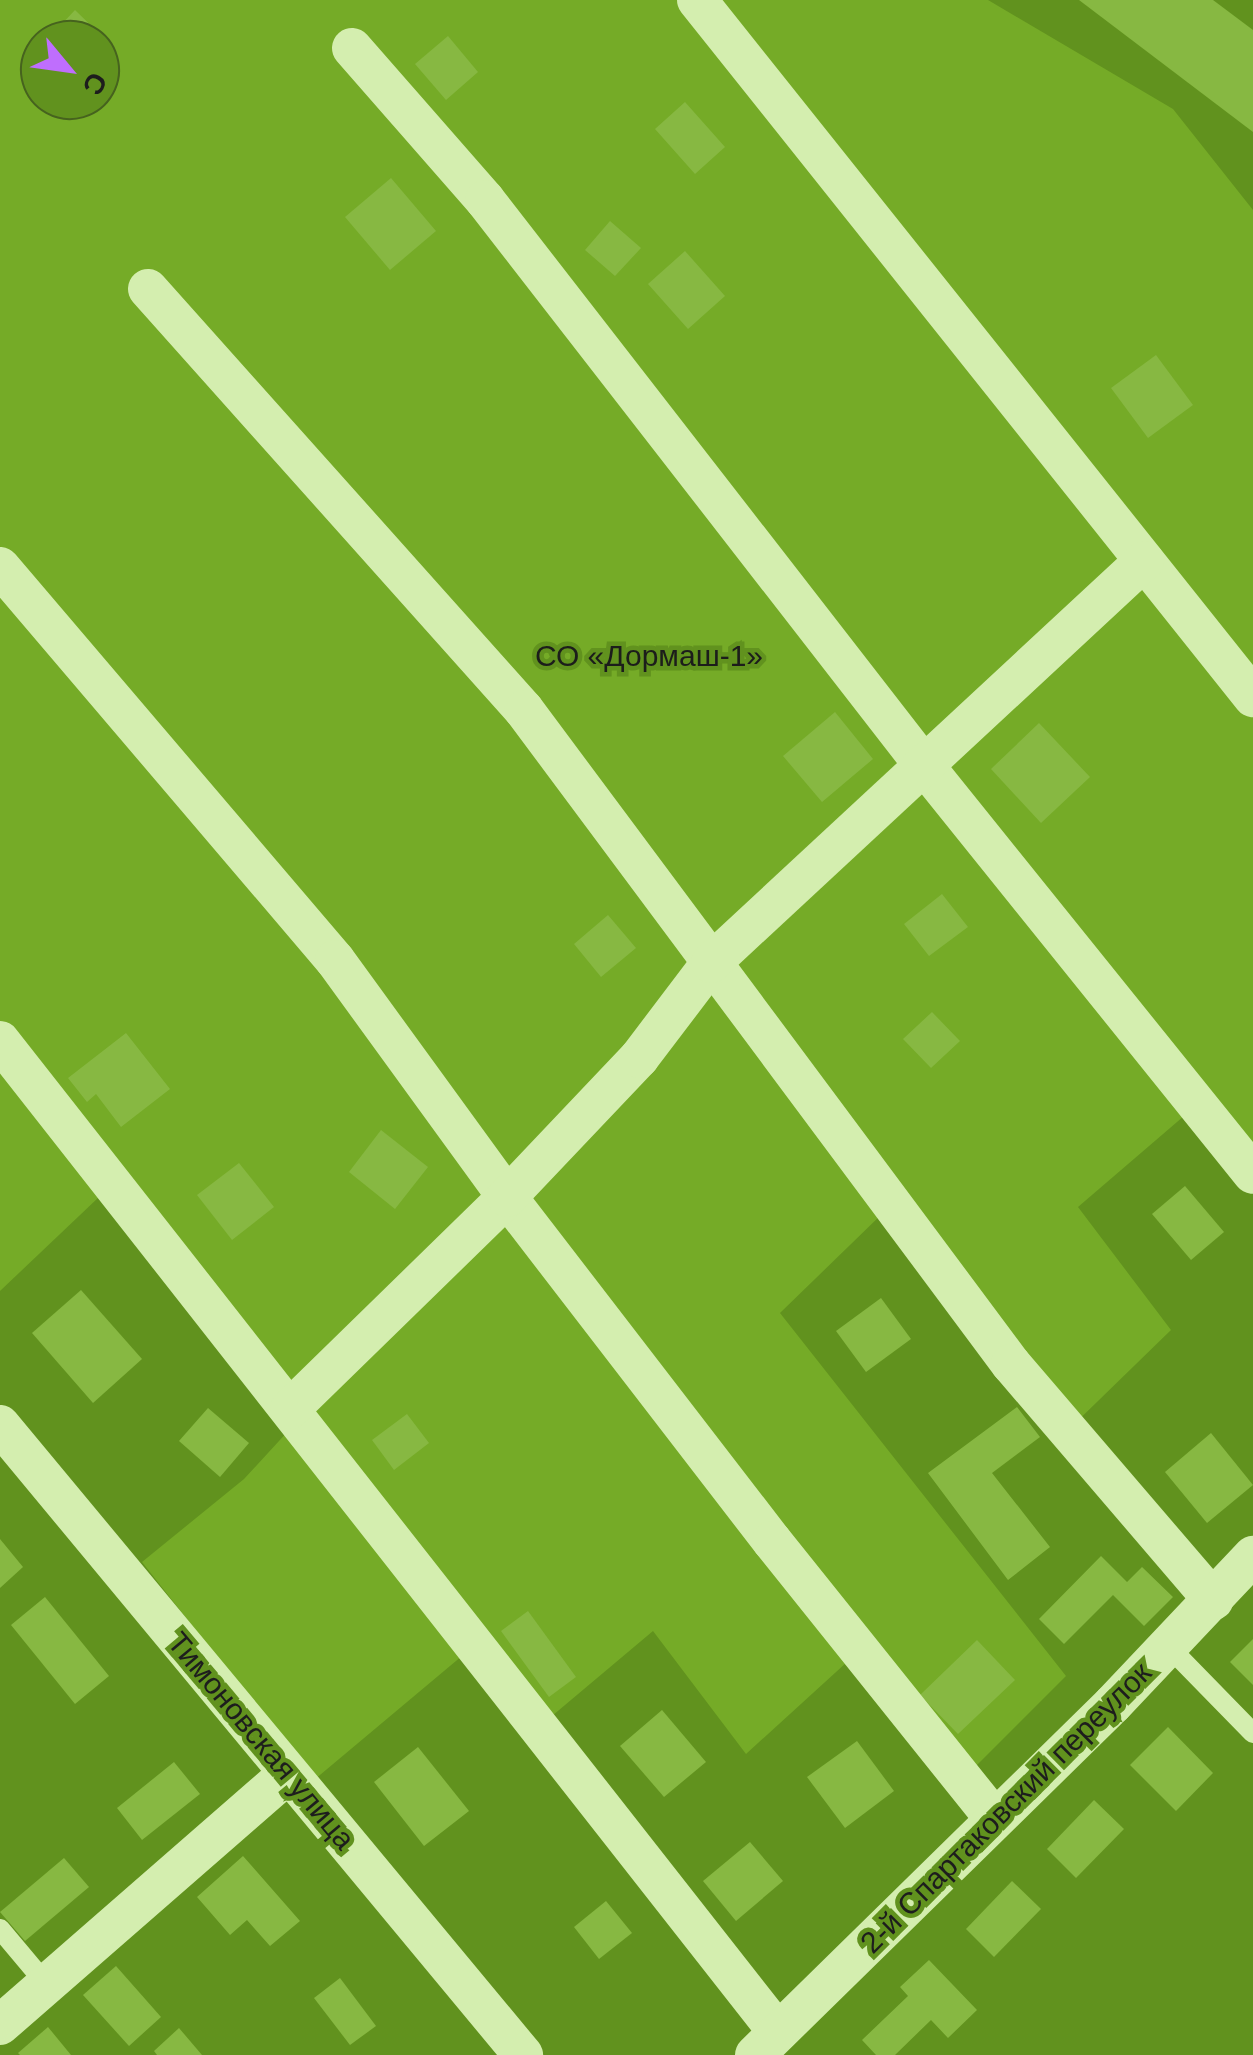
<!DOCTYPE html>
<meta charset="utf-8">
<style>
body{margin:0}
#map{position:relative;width:1253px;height:2055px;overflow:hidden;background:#61921e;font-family:Helvetica,sans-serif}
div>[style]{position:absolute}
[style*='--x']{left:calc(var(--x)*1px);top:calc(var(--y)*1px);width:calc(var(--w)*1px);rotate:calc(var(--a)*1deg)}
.green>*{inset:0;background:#75ab27}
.building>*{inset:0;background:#87b842}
.lane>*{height:20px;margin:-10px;padding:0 10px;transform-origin:10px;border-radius:10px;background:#d4eeaf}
.street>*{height:40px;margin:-20px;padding:0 20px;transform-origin:20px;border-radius:20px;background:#d4eeaf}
span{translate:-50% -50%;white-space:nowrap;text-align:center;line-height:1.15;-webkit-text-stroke:9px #61921e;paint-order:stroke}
.park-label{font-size:30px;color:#1c1d1b}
.street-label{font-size:30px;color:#1d1d1d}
.north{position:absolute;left:20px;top:20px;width:100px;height:100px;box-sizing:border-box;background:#61921e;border:2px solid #46631e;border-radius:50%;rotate:119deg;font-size:28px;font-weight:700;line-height:40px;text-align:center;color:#1d1d1d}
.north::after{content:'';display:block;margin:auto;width:35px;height:45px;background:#bf6efd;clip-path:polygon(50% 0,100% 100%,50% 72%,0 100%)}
</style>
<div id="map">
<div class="green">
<div style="clip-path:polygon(evenodd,0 0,988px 0,1173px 109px,1253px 210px,1253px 1188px,1191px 1110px,1078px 1207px,1171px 1330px,1061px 1437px,884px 1212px,780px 1313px,1066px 1676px,951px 1791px,847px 1662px,746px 1754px,653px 1631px,546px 1721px,481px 1640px,314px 1780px,142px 1562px,244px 1479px,290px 1429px,99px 1197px,0 1291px,0 0,40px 40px,100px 40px,100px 100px,40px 100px,40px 40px)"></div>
</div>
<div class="building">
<div style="clip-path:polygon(1079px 0,1213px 0,1253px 30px,1253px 132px)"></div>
<div style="clip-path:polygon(75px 10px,109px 43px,100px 52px,100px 40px,47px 40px)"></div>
<div style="clip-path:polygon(448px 36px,478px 72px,446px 100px,415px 64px)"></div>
<div style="clip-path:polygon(685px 102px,725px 147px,695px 174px,655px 129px)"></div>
<div style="clip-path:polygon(391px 178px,436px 231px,390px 270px,345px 217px)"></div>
<div style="clip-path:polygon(610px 221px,641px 248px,615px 276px,585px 250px)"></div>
<div style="clip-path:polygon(685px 251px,725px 296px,688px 329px,648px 284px)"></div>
<div style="clip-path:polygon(1156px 355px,1193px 405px,1148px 438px,1111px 388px)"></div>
<div style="clip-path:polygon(835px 712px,873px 759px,822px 802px,783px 756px)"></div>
<div style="clip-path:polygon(1039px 723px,1090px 777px,1041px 823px,991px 769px)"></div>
<div style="clip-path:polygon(942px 894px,968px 927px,929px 956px,904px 924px)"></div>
<div style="clip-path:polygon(608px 915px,636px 948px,601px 977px,574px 944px)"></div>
<div style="clip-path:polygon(932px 1012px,960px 1041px,931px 1068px,903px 1039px)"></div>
<div style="clip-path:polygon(126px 1033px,170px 1089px,121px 1127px,96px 1094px,87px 1102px,68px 1078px)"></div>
<div style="clip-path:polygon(381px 1130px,428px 1167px,395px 1209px,349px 1172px)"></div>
<div style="clip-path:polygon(239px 1163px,274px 1207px,232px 1240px,197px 1195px)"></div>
<div style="clip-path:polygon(1185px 1186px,1224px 1232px,1191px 1260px,1152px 1214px)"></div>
<div style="clip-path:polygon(81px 1290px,142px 1359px,93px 1403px,32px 1333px)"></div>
<div style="clip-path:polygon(881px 1298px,911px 1339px,866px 1372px,836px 1331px)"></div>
<div style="clip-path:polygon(1017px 1407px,1040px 1437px,992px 1473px,1050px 1547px,1008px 1580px,928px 1473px)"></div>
<div style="clip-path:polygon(208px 1408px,249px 1443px,220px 1477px,179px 1441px)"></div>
<div style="clip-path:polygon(407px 1414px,429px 1443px,394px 1470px,372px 1440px)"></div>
<div style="clip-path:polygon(1211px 1433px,1253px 1485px,1207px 1523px,1165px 1472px)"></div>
<div style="clip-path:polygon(0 1539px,23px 1567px,0 1588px)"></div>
<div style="clip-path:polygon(1101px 1556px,1127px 1582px,1142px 1567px,1173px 1597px,1144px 1626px,1113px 1595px,1064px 1644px,1039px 1619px)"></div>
<div style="clip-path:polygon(45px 1597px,109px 1676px,75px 1704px,11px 1625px)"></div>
<div style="clip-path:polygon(528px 1611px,576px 1677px,549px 1697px,501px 1631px)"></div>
<div style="clip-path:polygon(1253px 1639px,1253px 1685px,1230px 1662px)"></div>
<div style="clip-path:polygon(977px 1640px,1015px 1680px,958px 1734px,920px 1695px)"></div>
<div style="clip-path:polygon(662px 1710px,706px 1762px,664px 1797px,620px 1746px)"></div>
<div style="clip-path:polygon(1168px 1727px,1213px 1773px,1176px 1811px,1130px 1765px)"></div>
<div style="clip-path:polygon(857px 1741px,894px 1791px,845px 1828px,807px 1777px)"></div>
<div style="clip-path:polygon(418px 1747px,469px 1811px,424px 1846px,374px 1782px)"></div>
<div style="clip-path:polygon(174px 1762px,200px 1794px,142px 1840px,117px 1808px)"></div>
<div style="clip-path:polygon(1094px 1800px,1124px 1829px,1076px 1878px,1047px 1849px)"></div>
<div style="clip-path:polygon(750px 1842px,783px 1881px,736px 1921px,703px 1881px)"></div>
<div style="clip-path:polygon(243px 1856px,300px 1921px,270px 1946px,247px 1920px,230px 1935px,197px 1897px)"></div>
<div style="clip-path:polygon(64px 1858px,89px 1887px,25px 1941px,0 1912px)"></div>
<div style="clip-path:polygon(1012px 1881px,1041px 1909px,994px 1957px,966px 1929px)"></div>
<div style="clip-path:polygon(606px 1901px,632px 1933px,599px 1959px,574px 1927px)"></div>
<div style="clip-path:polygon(929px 1960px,977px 2010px,948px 2038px,931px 2020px,895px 2055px,876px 2055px,862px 2040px,908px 1996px,900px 1987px)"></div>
<div style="clip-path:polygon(116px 1966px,161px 2017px,129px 2046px,83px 1995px)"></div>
<div style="clip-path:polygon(340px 1978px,376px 2026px,350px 2045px,314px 1998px)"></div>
<div style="clip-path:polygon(48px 2027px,71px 2055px,20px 2055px,18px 2053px)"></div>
<div style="clip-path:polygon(179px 2028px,202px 2055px,157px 2055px,154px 2051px)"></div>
</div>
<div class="lane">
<div style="--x:1169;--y:1647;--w:120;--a:45.7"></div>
<div style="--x:0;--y:1929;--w:73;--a:50"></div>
</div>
<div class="street">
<div style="--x:697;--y:0;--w:892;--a:51.42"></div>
<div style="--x:352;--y:48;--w:202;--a:48.8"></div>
<div style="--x:485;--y:200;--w:714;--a:52.17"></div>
<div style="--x:923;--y:764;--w:526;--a:51.17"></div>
<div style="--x:148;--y:289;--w:564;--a:48.23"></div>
<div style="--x:524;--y:710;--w:815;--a:53.33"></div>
<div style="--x:1011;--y:1364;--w:311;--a:49.4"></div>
<div style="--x:0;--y:567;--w:516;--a:49.56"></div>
<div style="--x:335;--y:960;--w:293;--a:54"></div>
<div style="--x:507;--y:1197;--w:434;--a:52.4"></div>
<div style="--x:772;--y:1541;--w:356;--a:51.3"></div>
<div style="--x:0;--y:1041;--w:1260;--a:51.87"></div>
<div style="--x:290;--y:1409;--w:303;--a:-44.3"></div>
<div style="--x:507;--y:1197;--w:192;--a:-46.5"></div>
<div style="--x:639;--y:1058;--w:119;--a:-52.8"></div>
<div style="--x:711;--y:963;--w:591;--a:-42.87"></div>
<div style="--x:0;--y:1425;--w:819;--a:50.3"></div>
<div style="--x:0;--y:2025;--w:382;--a:-41.1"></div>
<div style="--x:755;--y:2055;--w:501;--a:-44.43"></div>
<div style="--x:1113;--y:1704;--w:204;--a:-46.6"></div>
</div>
<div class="park-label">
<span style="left:649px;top:656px">СО «Дормаш-1»</span>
</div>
<div class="street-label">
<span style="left:261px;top:1741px;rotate:50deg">Тимоновская улица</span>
<span style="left:1006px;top:1808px;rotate:-45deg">2-й Спартаковский переулок</span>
</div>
<div class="north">С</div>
</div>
